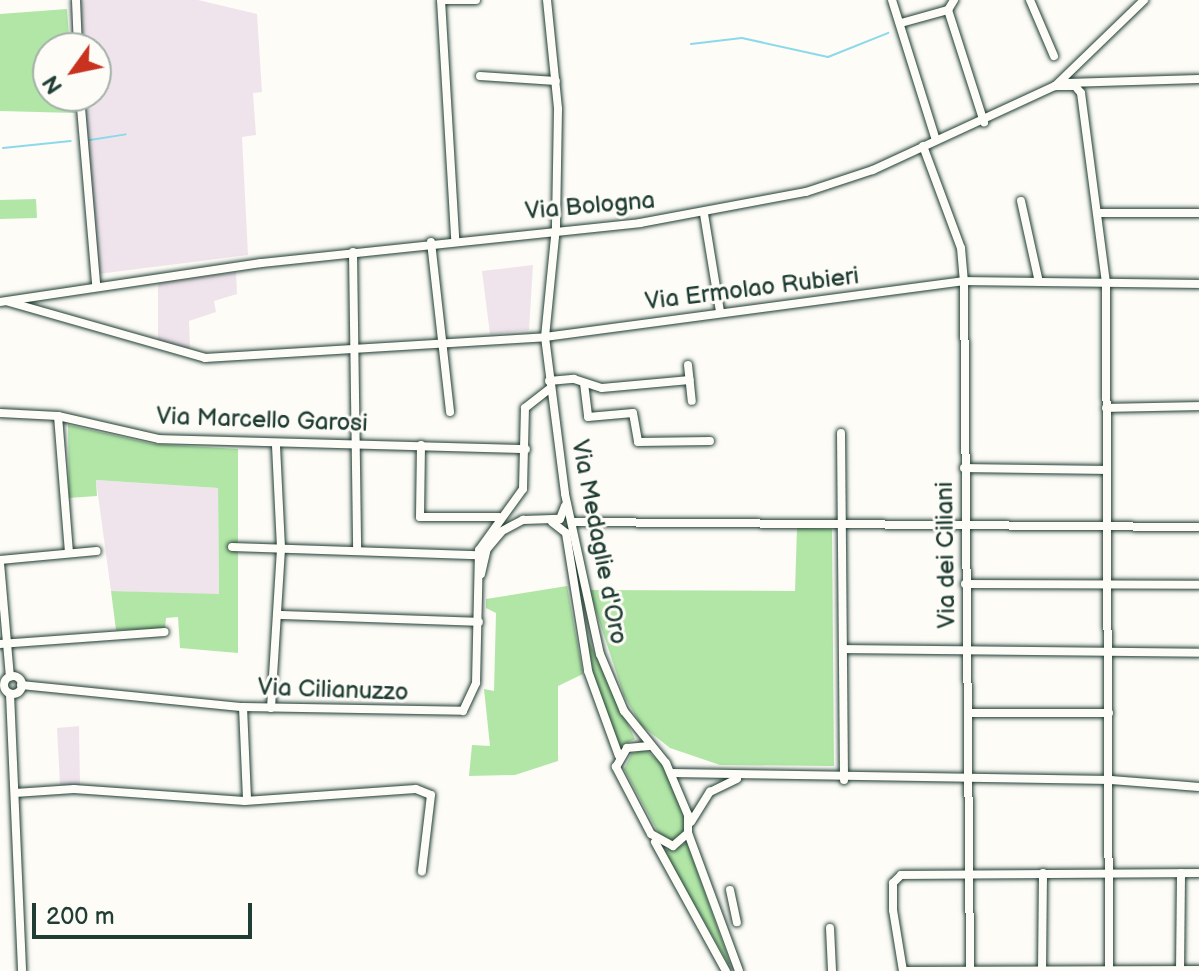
<!DOCTYPE html>
<style>
body{margin:0}
#map{position:relative;width:1199px;height:971px;overflow:hidden;background:#fdfcf7;font-family:"Balsamiq Sans",sans-serif}
div>[style]{position:absolute}
[style*='--x']{left:calc(var(--x)*1px);top:calc(var(--y)*1px);width:calc(var(--w)*1px);rotate:calc(var(--a)*1deg)}
.built>*{inset:0;background:#f0e4ec}
.green>*{inset:0;background:#b2e6a7}
.stream>*{height:2px;margin:-1px;padding:0 1px;transform-origin:1px;border-radius:1px;background:#8bd9ea}
.roads{filter:drop-shadow(0 0 2px #1f3d34) drop-shadow(0 0 2px #1f3d34)}
.minor>*{height:8px;margin:-4px;padding:0 4px;transform-origin:4px;border-radius:4px;background:#fdfcf7}
.minor>.ring{margin:-4px;padding:0;box-sizing:content-box;background:none;border:8px solid #fdfcf7;border-radius:50%}
span{translate:-50% -50%;white-space:nowrap;text-align:center;line-height:1.15;-webkit-text-stroke:6px #fdfcf7;paint-order:stroke}
.street-label{font-size:24px;color:#1f3d34}
.north{position:absolute;left:32px;top:32px;width:80px;height:80px;box-sizing:border-box;background:#fdfcf7;border:2px solid #a4b0a9;border-radius:50%;rotate:237deg;font-size:22px;font-weight:700;line-height:32px;text-align:center;color:#1f3d34}
.north::after{content:'';display:block;margin:auto;width:28px;height:36px;background:#c8321e;clip-path:polygon(50% 0,100% 100%,50% 72%,0 100%)}
.scale{position:absolute;left:32px;top:903px;width:220px;height:36px;box-sizing:border-box;border:4px solid #1f3d34;border-top:0;padding-left:10px;font-size:24px;line-height:28px;white-space:nowrap;color:#1f3d34;-webkit-text-stroke:6px #fdfcf7;paint-order:stroke}
</style>
<div id="map">
<div class="built">
<div style="clip-path:polygon(80px 0,198px 0,257px 14px,262px 92px,253px 93px,256px 135px,242px 137px,248px 255px,98px 274px,84px 96px,96px 96px,96px 48px,82px 48px)"></div>
<div style="clip-path:polygon(533px 265px,529px 330px,490px 334px,482px 271px)"></div>
<div style="clip-path:polygon(236px 272px,237px 294px,214px 301px,216px 312px,189px 321px,190px 348px,158px 346px,158px 283px)"></div>
<div style="clip-path:polygon(96px 480px,218px 488px,219px 595px,111px 591px)"></div>
<div style="clip-path:polygon(79px 726px,80px 785px,60px 785px,57px 728px)"></div>
</div>
<div class="green">
<div style="clip-path:polygon(67px 9px,70px 48px,48px 48px,48px 96px,73px 96px,75px 113px,0 111px,0 14px)"></div>
<div style="clip-path:polygon(36px 199px,37px 218px,0 219px,0 200px)"></div>
<div style="clip-path:polygon(68px 425px,153px 444px,238px 449px,238px 653px,180px 648px,178px 617px,166px 618px,165px 629px,116px 630px,111px 591px,219px 594px,218px 488px,96px 480px,97px 496px,69px 498px)"></div>
<div style="clip-path:polygon(797px 528px,832px 529px,834px 766px,720px 765px,670px 748px,641px 725px,624px 696px,589px 590px,795px 591px)"></div>
<div style="clip-path:polygon(567px 586px,583px 674px,558px 686px,558px 761px,515px 775px,469px 776px,472px 745px,490px 746px,484px 689px,494px 691px,496px 613px,486px 608px,486px 599px)"></div>
<div style="clip-path:polygon(586px 635px,635px 739px,618px 747px,596px 689px)"></div>
<div style="clip-path:polygon(646px 750px,661px 763px,686px 816px,685px 834px,671px 843px,661px 838px,624px 769px,632px 753px)"></div>
<div style="clip-path:polygon(687px 843px,730px 963px,729px 965px,664px 851px)"></div>
</div>
<div class="stream">
<div style="--x:691;--y:44;--w:51;--a:-6.7"></div>
<div style="--x:742;--y:38;--w:88;--a:12.5"></div>
<div style="--x:828;--y:57;--w:65;--a:-21.8"></div>
<div style="--x:90;--y:140;--w:36;--a:-9"></div>
<div style="--x:3;--y:148;--w:68;--a:-5.9"></div>
</div>
<div class="roads">
<div class="minor">
<div style="--x:76;--y:0;--w:48;--a:87.6"></div>
<div style="--x:441;--y:0;--w:239;--a:86.6"></div>
<div style="--x:441;--y:0;--w:35;--a:0"></div>
<div style="--x:547;--y:0;--w:110;--a:84.2"></div>
<div style="--x:558;--y:109;--w:118;--a:91"></div>
<div style="--x:556;--y:227;--w:111;--a:95.7"></div>
<div style="--x:545;--y:337;--w:158;--a:82.7"></div>
<div style="--x:565;--y:494;--w:164;--a:77.7"></div>
<div style="--x:600;--y:654;--w:62;--a:67.2"></div>
<div style="--x:624;--y:711;--w:67;--a:51.1"></div>
<div style="--x:666;--y:763;--w:56;--a:67.1"></div>
<div style="--x:688;--y:815;--w:18;--a:90"></div>
<div style="--x:688;--y:833;--w:20;--a:139"></div>
<div style="--x:673;--y:846;--w:25;--a:-151"></div>
<div style="--x:651;--y:834;--w:76;--a:-117.6"></div>
<div style="--x:616;--y:767;--w:22;--a:-60"></div>
<div style="--x:627;--y:748;--w:22;--a:-5"></div>
<div style="--x:892;--y:0;--w:147;--a:72.6"></div>
<div style="--x:1030;--y:0;--w:61;--a:66.8"></div>
<div style="--x:948;--y:10;--w:118;--a:72.2"></div>
<div style="--x:901;--y:23;--w:49;--a:-15.5"></div>
<div style="--x:948;--y:10;--w:12;--a:-59"></div>
<div style="--x:480;--y:76;--w:76;--a:3.8"></div>
<div style="--x:1067;--y:83;--w:132;--a:-1.7"></div>
<div style="--x:1055;--y:86;--w:20;--a:0"></div>
<div style="--x:1075;--y:86;--w:9;--a:49"></div>
<div style="--x:1081;--y:93;--w:192;--a:82.5"></div>
<div style="--x:1106;--y:283;--w:688;--a:89.75"></div>
<div style="--x:80;--y:96;--w:189;--a:85.1"></div>
<div style="--x:923;--y:146;--w:109;--a:69.6"></div>
<div style="--x:961;--y:248;--w:33;--a:85"></div>
<div style="--x:964;--y:281;--w:690;--a:89.5"></div>
<div style="--x:1021;--y:201;--w:83;--a:77.5"></div>
<div style="--x:1097;--y:213;--w:102;--a:0"></div>
<div style="--x:704;--y:214;--w:99;--a:80.7"></div>
<div style="--x:431;--y:242;--w:171;--a:83.6"></div>
<div style="--x:353;--y:252;--w:299;--a:89.2"></div>
<div style="--x:0;--y:302;--w:264;--a:-8.5"></div>
<div style="--x:261;--y:263;--w:381;--a:-6"></div>
<div style="--x:640;--y:223;--w:169;--a:-10.6"></div>
<div style="--x:806;--y:192;--w:71;--a:-18.2"></div>
<div style="--x:873;--y:170;--w:200;--a:-24.8"></div>
<div style="--x:1055;--y:86;--w:124;--a:-44"></div>
<div style="--x:9;--y:302;--w:204;--a:15.9"></div>
<div style="--x:205;--y:358;--w:341;--a:-3.5"></div>
<div style="--x:545;--y:337;--w:423;--a:-7.6"></div>
<div style="--x:964;--y:281;--w:235;--a:0.7"></div>
<div style="--x:688;--y:365;--w:36;--a:84"></div>
<div style="--x:549;--y:381;--w:25;--a:-5"></div>
<div style="--x:574;--y:379;--w:29;--a:18"></div>
<div style="--x:602;--y:388;--w:88;--a:-5.2"></div>
<div style="--x:584;--y:383;--w:34;--a:83"></div>
<div style="--x:588;--y:417;--w:45;--a:-5.1"></div>
<div style="--x:633;--y:413;--w:29;--a:80"></div>
<div style="--x:638;--y:442;--w:72;--a:-0.8"></div>
<div style="--x:1106;--y:408;--w:93;--a:-1.2"></div>
<div style="--x:0;--y:413;--w:58;--a:3"></div>
<div style="--x:58;--y:416;--w:104;--a:12.8"></div>
<div style="--x:159;--y:439;--w:367;--a:1.6"></div>
<div style="--x:58;--y:416;--w:137;--a:85.4"></div>
<div style="--x:841;--y:433;--w:347;--a:89.5"></div>
<div style="--x:421;--y:445;--w:72;--a:90.8"></div>
<div style="--x:420;--y:517;--w:79;--a:0"></div>
<div style="--x:964;--y:468;--w:142;--a:0.8"></div>
<div style="--x:552;--y:522;--w:18;--a:38"></div>
<div style="--x:566;--y:533;--w:140;--a:80.9"></div>
<div style="--x:588;--y:671;--w:90;--a:70"></div>
<div style="--x:572;--y:522;--w:627;--a:0.46"></div>
<div style="--x:232;--y:547;--w:246;--a:1.9"></div>
<div style="--x:0;--y:560;--w:97;--a:-5.3"></div>
<div style="--x:0;--y:563;--w:114;--a:85"></div>
<div style="--x:481;--y:574;--w:26;--a:-77"></div>
<div style="--x:487;--y:549;--w:23;--a:-50"></div>
<div style="--x:502;--y:531;--w:24;--a:-28"></div>
<div style="--x:523;--y:520;--w:37;--a:-2"></div>
<div style="--x:560;--y:519;--w:14;--a:-69"></div>
<div style="--x:965;--y:584;--w:234;--a:0.2"></div>
<div style="--x:279;--y:615;--w:200;--a:2"></div>
<div style="--x:0;--y:644;--w:165;--a:-4.2"></div>
<div style="--x:843;--y:649;--w:356;--a:0.6"></div>
<div class="ring" style="left:4px;top:676px;width:10px;height:10px"></div>
<div style="--x:21;--y:685;--w:223;--a:5.7"></div>
<div style="--x:243;--y:707;--w:220;--a:1"></div>
<div style="--x:463;--y:711;--w:31;--a:-65"></div>
<div style="--x:476;--y:683;--w:133;--a:-88.7"></div>
<div style="--x:479;--y:550;--w:75;--a:-54.2"></div>
<div style="--x:523;--y:489;--w:81;--a:-88.6"></div>
<div style="--x:525;--y:408;--w:31;--a:-38"></div>
<div style="--x:10;--y:694;--w:277;--a:87.5"></div>
<div style="--x:243;--y:707;--w:93;--a:87.5"></div>
<div style="--x:271;--y:708;--w:160;--a:-86.4"></div>
<div style="--x:281;--y:548;--w:104;--a:-92.8"></div>
<div style="--x:969;--y:713;--w:140;--a:0"></div>
<div style="--x:671;--y:773;--w:440;--a:0.9"></div>
<div style="--x:1111;--y:780;--w:88;--a:4.5"></div>
<div style="--x:15;--y:793;--w:59;--a:-3.9"></div>
<div style="--x:74;--y:789;--w:171;--a:4"></div>
<div style="--x:245;--y:801;--w:171;--a:-4"></div>
<div style="--x:416;--y:789;--w:16;--a:22"></div>
<div style="--x:431;--y:795;--w:77;--a:96.8"></div>
<div style="--x:691;--y:822;--w:36;--a:-58"></div>
<div style="--x:710;--y:792;--w:30;--a:-26"></div>
<div style="--x:688;--y:833;--w:147;--a:69.7"></div>
<div style="--x:655;--y:842;--w:147;--a:61.2"></div>
<div style="--x:730;--y:890;--w:33;--a:78"></div>
<div style="--x:830;--y:928;--w:43;--a:87.3"></div>
<div style="--x:1042;--y:970;--w:97;--a:-89.4"></div>
<div style="--x:903;--y:971;--w:62;--a:-99.3"></div>
<div style="--x:893;--y:910;--w:27;--a:-90"></div>
<div style="--x:893;--y:883;--w:11;--a:-45"></div>
<div style="--x:901;--y:875;--w:298;--a:-0.4"></div>
<div style="--x:903;--y:971;--w:296;--a:-0.2"></div>
<div style="--x:1180;--y:971;--w:98;--a:-89.4"></div>
</div>
</div>
<div class="street-label">
<span style="left:590px;top:206px;rotate:-5deg">Via Bologna</span>
<span style="left:752px;top:289px;rotate:-7deg">Via Ermolao Rubieri</span>
<span style="left:262px;top:420px;rotate:2deg">Via Marcello Garosi</span>
<span style="left:599px;top:542px;rotate:79deg">Via Medaglie d'Oro</span>
<span style="left:946px;top:555px;rotate:-91deg">Via dei Ciliani</span>
<span style="left:333px;top:690px;rotate:2deg">Via Cilianuzzo</span>
</div>
<div class="north">N</div>
<div class="scale">200 m</div>
</div>
